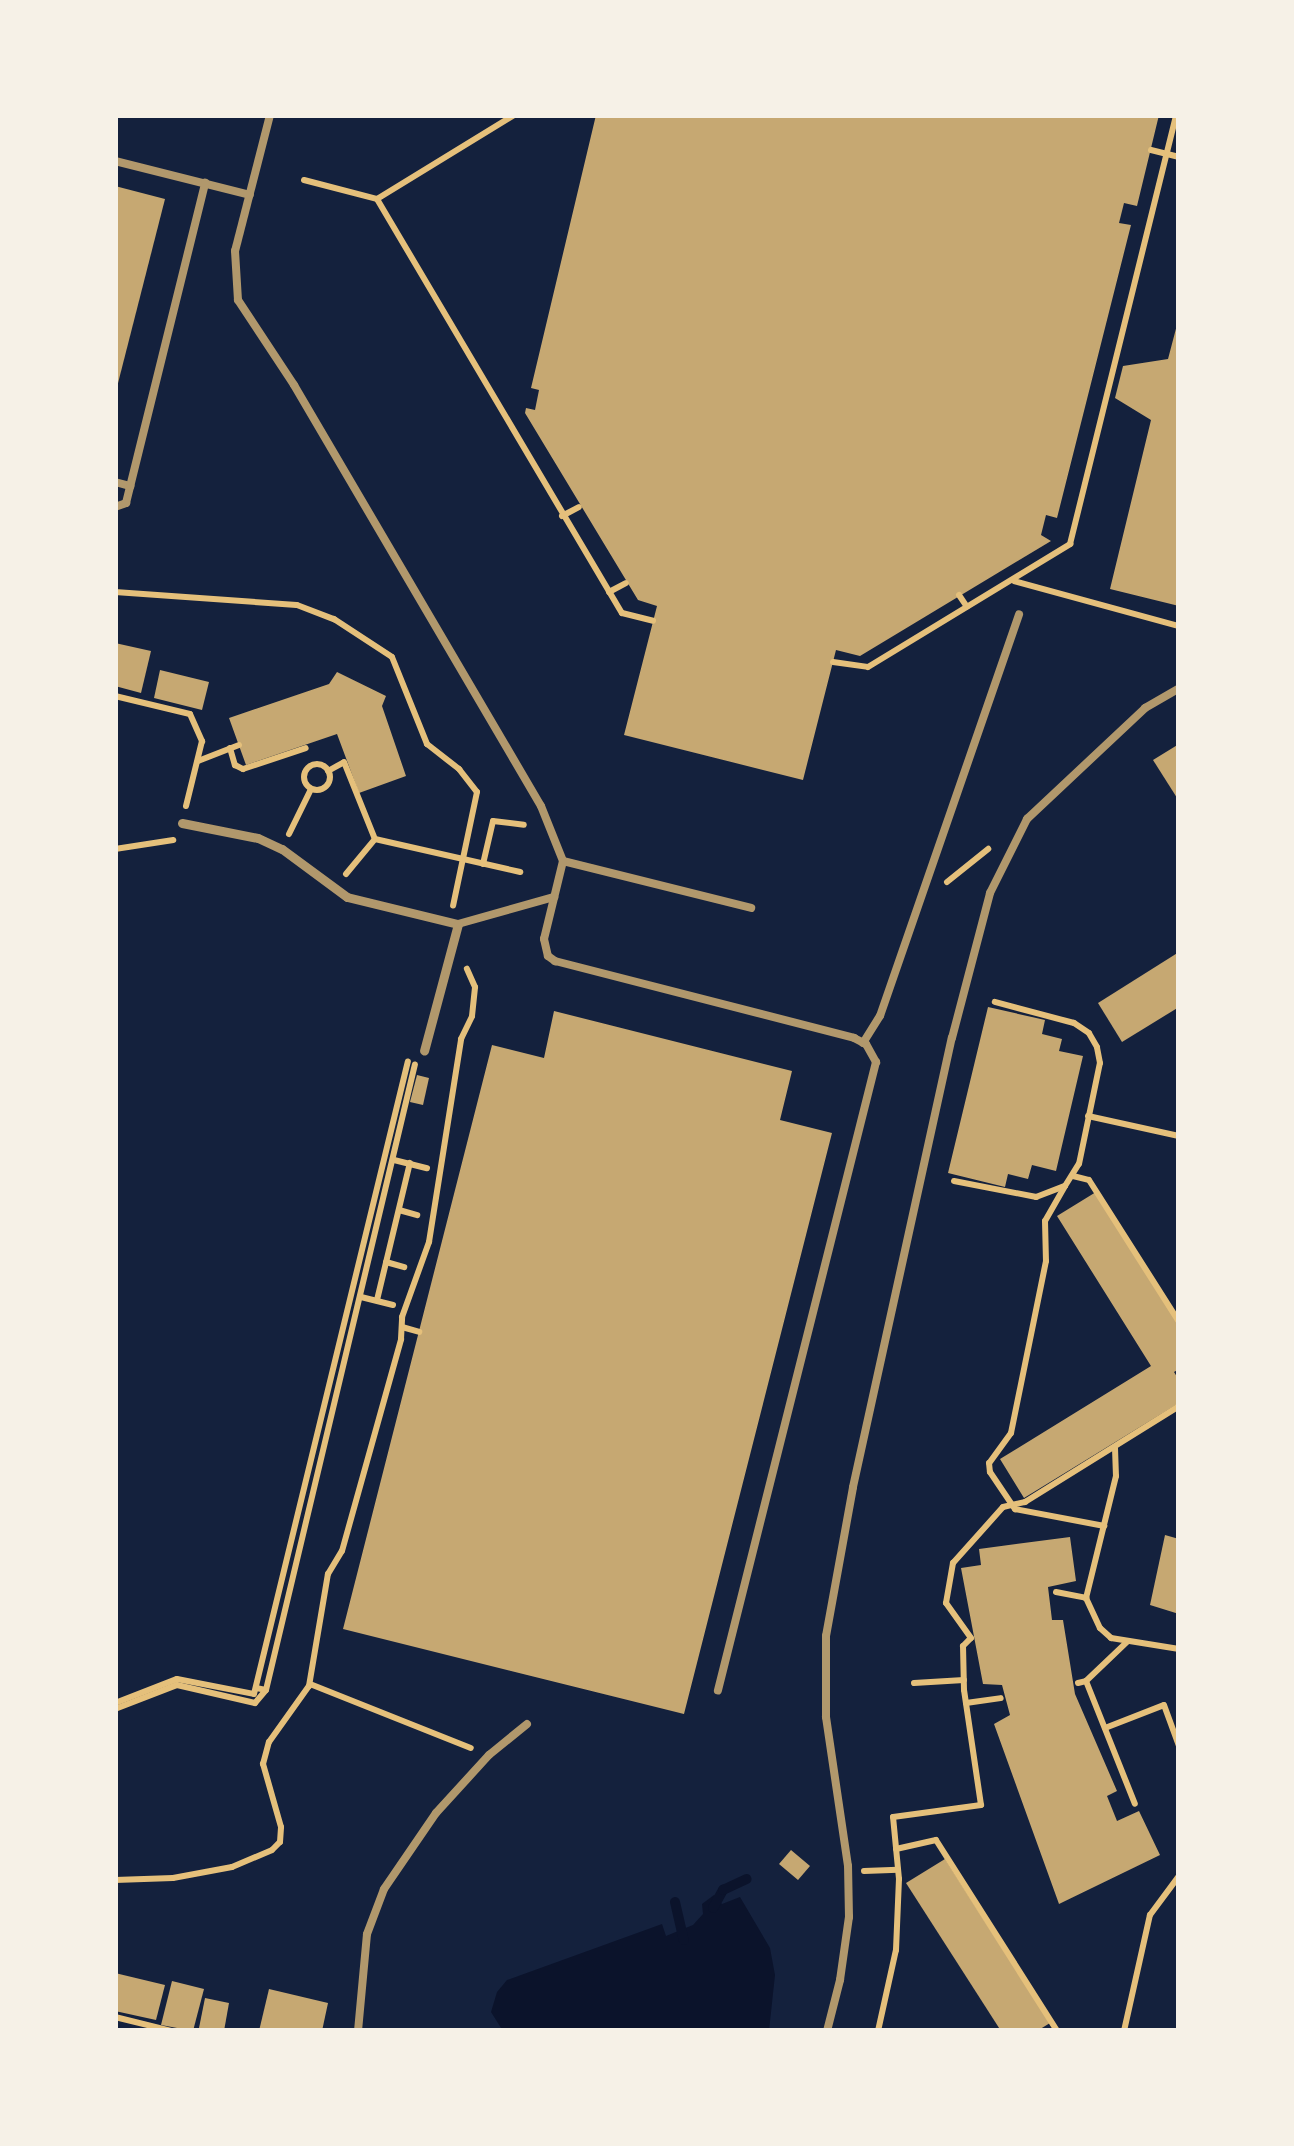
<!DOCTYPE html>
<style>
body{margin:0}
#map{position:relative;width:1294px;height:2146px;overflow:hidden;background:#14213d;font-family:"Varela Round",sans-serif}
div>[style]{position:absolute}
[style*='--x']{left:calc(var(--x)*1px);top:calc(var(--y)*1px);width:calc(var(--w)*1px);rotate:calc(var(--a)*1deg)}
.water>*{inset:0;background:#0b132b}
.stream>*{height:10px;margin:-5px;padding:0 5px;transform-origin:5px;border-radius:5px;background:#0b132b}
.building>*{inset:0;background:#c6a872}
.path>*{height:6px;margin:-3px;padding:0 3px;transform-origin:3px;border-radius:3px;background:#e5c07b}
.path>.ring{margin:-3px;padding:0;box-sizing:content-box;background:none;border:6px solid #e5c07b;border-radius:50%}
.service>*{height:8px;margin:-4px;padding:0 4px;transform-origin:4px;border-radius:4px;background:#b1986c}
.pedestrian>*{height:9px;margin:-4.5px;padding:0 4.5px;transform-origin:4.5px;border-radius:4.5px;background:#b1986c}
span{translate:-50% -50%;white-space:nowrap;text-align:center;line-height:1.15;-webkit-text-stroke:8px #f6f1e7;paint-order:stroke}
.frame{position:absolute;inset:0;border:118px solid #f6f1e7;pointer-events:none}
</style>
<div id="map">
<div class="water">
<div style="clip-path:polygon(714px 1895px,722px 1904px,740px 1897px,770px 1948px,775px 1975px,769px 2031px,503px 2031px,491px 2012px,497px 1992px,507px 1980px,662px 1924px,666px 1936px,693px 1925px,703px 1914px,702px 1904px)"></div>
</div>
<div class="stream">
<div style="--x:675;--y:1902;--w:39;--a:77"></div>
<div style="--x:713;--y:1908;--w:21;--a:-61"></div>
<div style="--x:723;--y:1890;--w:26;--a:-25"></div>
</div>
<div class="building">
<div style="clip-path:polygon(596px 115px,1159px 115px,1137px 206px,1124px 203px,1119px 223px,1131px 225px,1057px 518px,1046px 515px,1041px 535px,1051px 541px,860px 656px,836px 650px,803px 780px,624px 735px,657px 606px,638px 600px,525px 413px,526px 408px,535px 410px,539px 390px,531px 388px)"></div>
<div style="clip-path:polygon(115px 186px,165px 199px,116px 391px,115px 391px)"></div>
<div style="clip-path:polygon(1178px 321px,1179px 321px,1179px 606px,1110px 589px,1151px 420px,1115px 398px,1123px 366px,1168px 359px)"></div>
<div style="clip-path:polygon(115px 643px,151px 651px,141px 693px,115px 686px)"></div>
<div style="clip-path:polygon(160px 670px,209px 682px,202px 710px,154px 698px)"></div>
<div style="clip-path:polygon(337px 672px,386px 696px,382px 706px,406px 776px,359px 793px,337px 734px,246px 765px,229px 718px,329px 684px)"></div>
<div style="clip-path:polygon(1179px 744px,1179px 801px,1153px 760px)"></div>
<div style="clip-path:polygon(1179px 952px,1179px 1007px,1122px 1042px,1098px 1003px)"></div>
<div style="clip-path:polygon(988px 1007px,1045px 1020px,1042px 1034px,1062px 1039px,1059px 1051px,1083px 1056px,1056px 1171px,1032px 1165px,1028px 1179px,1008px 1174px,1005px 1187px,948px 1173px)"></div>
<div style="clip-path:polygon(554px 1011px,792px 1071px,780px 1120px,832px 1133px,684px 1714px,343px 1629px,492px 1045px,544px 1058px)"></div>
<div style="clip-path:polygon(417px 1075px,429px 1078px,423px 1105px,410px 1102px)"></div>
<div style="clip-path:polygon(1096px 1192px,1179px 1326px,1179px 1369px,1174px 1372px,1179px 1380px,1179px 1403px,1024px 1498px,1000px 1459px,1151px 1366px,1057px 1216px)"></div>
<div style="clip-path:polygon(1165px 1535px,1179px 1539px,1179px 1614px,1150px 1605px)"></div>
<div style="clip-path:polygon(1070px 1537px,1076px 1581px,1048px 1587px,1052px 1620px,1063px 1620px,1075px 1694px,1117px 1791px,1107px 1796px,1117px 1821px,1139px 1811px,1160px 1855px,1059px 1904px,994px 1724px,1010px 1715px,1002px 1685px,983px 1684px,961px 1568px,981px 1565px,979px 1549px)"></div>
<div style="clip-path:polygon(791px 1850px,810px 1866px,798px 1880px,779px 1864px)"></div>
<div style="clip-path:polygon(945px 1859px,1050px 2023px,1037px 2031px,1001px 2031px,906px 1883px)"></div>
<div style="clip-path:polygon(115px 1973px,165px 1985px,156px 2020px,115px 2011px)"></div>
<div style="clip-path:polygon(172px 1981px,204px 1989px,193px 2031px,161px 2025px)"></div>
<div style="clip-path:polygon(269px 1989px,328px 2003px,322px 2031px,259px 2031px)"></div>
<div style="clip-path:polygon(205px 1998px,229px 2003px,224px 2031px,199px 2028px)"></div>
</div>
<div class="path">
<div style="--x:1151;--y:150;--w:29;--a:14"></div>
<div style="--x:304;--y:180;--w:75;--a:14.6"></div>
<div style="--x:377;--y:199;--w:161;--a:-31.5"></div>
<div style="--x:377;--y:199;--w:481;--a:59.4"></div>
<div style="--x:622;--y:613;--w:32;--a:14"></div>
<div style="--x:562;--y:516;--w:19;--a:-28"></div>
<div style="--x:1014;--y:581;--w:171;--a:15.3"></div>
<div style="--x:115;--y:592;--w:182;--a:4.1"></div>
<div style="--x:297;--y:605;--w:40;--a:21"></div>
<div style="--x:334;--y:619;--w:69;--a:33.2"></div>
<div style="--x:392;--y:657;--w:94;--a:68.1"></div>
<div style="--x:427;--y:744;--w:41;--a:38"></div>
<div style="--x:459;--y:769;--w:29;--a:52"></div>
<div style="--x:477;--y:792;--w:116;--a:101.9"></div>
<div style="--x:609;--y:592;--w:19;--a:-28"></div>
<div style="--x:959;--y:595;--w:14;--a:56"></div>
<div style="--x:833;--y:662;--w:35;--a:8"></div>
<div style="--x:868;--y:667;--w:237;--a:-31.3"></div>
<div style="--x:1070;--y:544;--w:442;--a:-76.1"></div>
<div style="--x:115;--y:696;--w:77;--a:13.5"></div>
<div style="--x:190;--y:714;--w:30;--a:66"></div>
<div style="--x:202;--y:741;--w:67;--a:103.8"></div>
<div style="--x:230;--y:748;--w:18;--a:74"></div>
<div style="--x:235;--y:765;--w:9;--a:27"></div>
<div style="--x:243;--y:769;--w:66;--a:-18.4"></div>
<div style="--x:198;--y:761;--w:44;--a:-21.3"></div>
<div class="ring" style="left:304px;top:764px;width:20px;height:20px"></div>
<div style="--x:328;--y:771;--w:18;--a:-29"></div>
<div style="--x:344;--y:762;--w:83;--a:68.1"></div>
<div style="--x:289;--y:834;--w:50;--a:-63.9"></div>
<div style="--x:375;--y:839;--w:149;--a:12.8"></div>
<div style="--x:115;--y:849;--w:59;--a:-8.8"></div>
<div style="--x:483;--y:864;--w:44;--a:-76.9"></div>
<div style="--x:493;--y:821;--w:31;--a:7"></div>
<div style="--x:346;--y:874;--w:45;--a:-50.4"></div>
<div style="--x:947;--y:882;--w:53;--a:-38.8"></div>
<div style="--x:1088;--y:1116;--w:93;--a:12.4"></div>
<div style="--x:394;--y:1160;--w:34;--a:14"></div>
<div style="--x:1073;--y:1176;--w:16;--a:14"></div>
<div style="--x:1089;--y:1180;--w:168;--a:57.6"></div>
<div style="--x:954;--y:1181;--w:84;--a:11"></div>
<div style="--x:1036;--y:1197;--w:31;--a:-21"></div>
<div style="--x:1065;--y:1186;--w:26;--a:-58"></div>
<div style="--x:1079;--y:1164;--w:103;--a:-78.3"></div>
<div style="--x:1100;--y:1063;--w:16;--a:-101"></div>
<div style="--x:1097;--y:1047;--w:16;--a:-120"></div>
<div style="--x:1089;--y:1033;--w:18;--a:-146"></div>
<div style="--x:1074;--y:1023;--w:82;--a:-165.1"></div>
<div style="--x:1065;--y:1186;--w:40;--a:119.7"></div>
<div style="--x:1045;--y:1221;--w:40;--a:88.6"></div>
<div style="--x:1046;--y:1261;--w:176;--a:101.5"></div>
<div style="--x:1011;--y:1433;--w:37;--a:126"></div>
<div style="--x:989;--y:1463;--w:9;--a:84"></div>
<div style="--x:990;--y:1472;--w:45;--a:56"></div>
<div style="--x:1015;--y:1509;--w:91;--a:10.8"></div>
<div style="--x:399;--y:1210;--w:19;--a:16"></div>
<div style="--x:386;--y:1262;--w:19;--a:16"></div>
<div style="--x:361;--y:1297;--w:33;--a:14"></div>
<div style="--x:377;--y:1300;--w:141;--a:-76.5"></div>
<div style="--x:402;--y:1327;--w:18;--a:16"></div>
<div style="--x:1115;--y:1448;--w:28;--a:88"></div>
<div style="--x:1116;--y:1476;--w:126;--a:103.8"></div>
<div style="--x:1086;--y:1598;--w:33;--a:65"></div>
<div style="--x:1100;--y:1628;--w:15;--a:42"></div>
<div style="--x:1111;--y:1638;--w:69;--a:9.2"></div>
<div style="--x:1056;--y:1592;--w:31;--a:11"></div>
<div style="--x:1086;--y:1681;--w:132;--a:68.3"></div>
<div style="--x:914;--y:1683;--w:50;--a:-3.4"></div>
<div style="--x:1078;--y:1683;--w:8;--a:-14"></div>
<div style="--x:1086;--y:1681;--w:57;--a:-43.6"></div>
<div style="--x:310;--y:1684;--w:173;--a:21.7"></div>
<div style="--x:256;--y:1688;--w:10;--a:11"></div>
<div style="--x:266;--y:1690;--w:643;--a:-76.61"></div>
<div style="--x:115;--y:1703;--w:66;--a:-21.2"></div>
<div style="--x:177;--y:1679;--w:78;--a:11"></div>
<div style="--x:254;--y:1694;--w:651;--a:-76.33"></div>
<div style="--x:966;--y:1703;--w:35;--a:-8"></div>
<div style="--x:115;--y:1709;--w:66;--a:-21.2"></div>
<div style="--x:177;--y:1685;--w:80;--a:13"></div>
<div style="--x:255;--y:1703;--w:17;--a:-50"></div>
<div style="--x:1105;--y:1728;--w:63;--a:-21.3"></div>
<div style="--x:1164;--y:1705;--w:44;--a:69.9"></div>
<div style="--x:1179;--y:1793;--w:34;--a:90"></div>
<div style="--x:896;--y:1849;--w:41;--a:-12.7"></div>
<div style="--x:936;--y:1840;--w:226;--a:57.6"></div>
<div style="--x:864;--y:1871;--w:34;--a:-2"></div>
<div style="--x:115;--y:1880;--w:58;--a:-2"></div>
<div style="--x:173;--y:1878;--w:60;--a:-10.6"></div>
<div style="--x:232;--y:1867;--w:43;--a:-23"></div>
<div style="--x:272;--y:1850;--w:11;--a:-45"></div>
<div style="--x:280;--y:1842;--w:15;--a:-86"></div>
<div style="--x:281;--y:1827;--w:66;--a:-105.9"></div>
<div style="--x:263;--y:1764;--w:23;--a:-75"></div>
<div style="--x:269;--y:1742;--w:69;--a:-54.5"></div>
<div style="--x:309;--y:1686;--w:114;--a:-80.4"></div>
<div style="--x:328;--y:1574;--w:27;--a:-59"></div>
<div style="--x:342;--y:1551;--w:220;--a:-74.4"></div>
<div style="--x:401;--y:1339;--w:22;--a:-87"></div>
<div style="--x:402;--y:1317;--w:80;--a:-70.2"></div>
<div style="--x:429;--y:1242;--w:206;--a:-81"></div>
<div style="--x:461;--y:1039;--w:25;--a:-64"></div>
<div style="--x:472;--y:1016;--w:29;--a:-84"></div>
<div style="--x:475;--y:987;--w:20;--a:-114"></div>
<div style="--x:115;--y:2017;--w:59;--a:13.8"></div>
<div style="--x:878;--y:2031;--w:83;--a:-77.5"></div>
<div style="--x:896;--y:1950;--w:71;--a:-87.6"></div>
<div style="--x:899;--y:1879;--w:62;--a:-95.5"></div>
<div style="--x:893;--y:1817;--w:89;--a:-7.8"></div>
<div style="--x:981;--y:1805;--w:116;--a:-98.4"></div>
<div style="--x:964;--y:1690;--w:44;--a:-91.3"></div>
<div style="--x:963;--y:1646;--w:11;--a:-45"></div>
<div style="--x:971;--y:1638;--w:43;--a:-125.5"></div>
<div style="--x:946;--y:1603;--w:41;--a:-80.1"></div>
<div style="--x:953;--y:1563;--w:75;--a:-48.2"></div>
<div style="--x:1003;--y:1507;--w:23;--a:-13"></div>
<div style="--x:1025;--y:1502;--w:181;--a:-31.9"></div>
<div style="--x:1124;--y:2031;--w:119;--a:-77.4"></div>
<div style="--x:1150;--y:1915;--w:49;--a:-53.4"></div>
</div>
<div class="service">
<div style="--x:270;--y:115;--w:140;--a:104.4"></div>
<div style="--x:235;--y:251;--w:49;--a:86.5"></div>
<div style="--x:238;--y:300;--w:102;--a:56.6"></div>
<div style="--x:294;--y:385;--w:488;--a:59.6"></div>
<div style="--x:541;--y:806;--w:59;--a:68.2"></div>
<div style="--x:563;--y:861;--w:194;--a:14"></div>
<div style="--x:115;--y:161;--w:139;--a:14.1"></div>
<div style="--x:115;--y:482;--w:16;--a:15"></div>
<div style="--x:115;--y:507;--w:12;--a:-20"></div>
<div style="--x:126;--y:503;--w:330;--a:-76.1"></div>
<div style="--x:563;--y:861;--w:80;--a:103.7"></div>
<div style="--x:544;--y:939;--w:17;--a:77"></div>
<div style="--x:548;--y:956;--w:9;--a:36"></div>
<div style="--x:555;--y:961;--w:309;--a:14.4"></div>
<div style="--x:854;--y:1038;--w:13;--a:27"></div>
<div style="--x:866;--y:1044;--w:21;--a:61"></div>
<div style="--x:876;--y:1062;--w:648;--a:104.12"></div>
<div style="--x:458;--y:924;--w:100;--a:-15.7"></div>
<div style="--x:863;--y:1043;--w:32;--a:-58"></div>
<div style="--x:880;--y:1016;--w:425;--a:-70.9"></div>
<div style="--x:358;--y:2031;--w:97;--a:-84.7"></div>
<div style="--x:367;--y:1934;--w:48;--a:-69.3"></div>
<div style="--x:384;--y:1889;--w:92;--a:-55.6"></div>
<div style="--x:436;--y:1813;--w:79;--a:-47.6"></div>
<div style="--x:489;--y:1755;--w:49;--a:-39.2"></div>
<div style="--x:827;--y:2031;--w:53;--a:-75.7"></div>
<div style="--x:840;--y:1980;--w:64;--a:-81.9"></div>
<div style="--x:849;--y:1917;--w:51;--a:-91.1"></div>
<div style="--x:848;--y:1866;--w:151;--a:-98.4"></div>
<div style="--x:826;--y:1717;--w:81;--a:-90"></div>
<div style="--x:826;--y:1636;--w:151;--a:-79.7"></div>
<div style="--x:853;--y:1487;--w:460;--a:-77.6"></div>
<div style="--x:952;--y:1038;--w:150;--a:-75.3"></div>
<div style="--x:990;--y:893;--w:83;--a:-63.4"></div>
<div style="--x:1027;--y:819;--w:162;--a:-43.2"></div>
<div style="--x:1145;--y:708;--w:39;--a:-30"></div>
</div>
<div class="pedestrian">
<div style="--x:182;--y:823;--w:77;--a:11.2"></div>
<div style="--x:258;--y:838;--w:26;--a:25"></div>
<div style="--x:282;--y:849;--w:81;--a:36.4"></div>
<div style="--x:347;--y:897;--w:114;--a:13.7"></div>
<div style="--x:458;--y:924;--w:131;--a:105"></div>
</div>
<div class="frame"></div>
</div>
